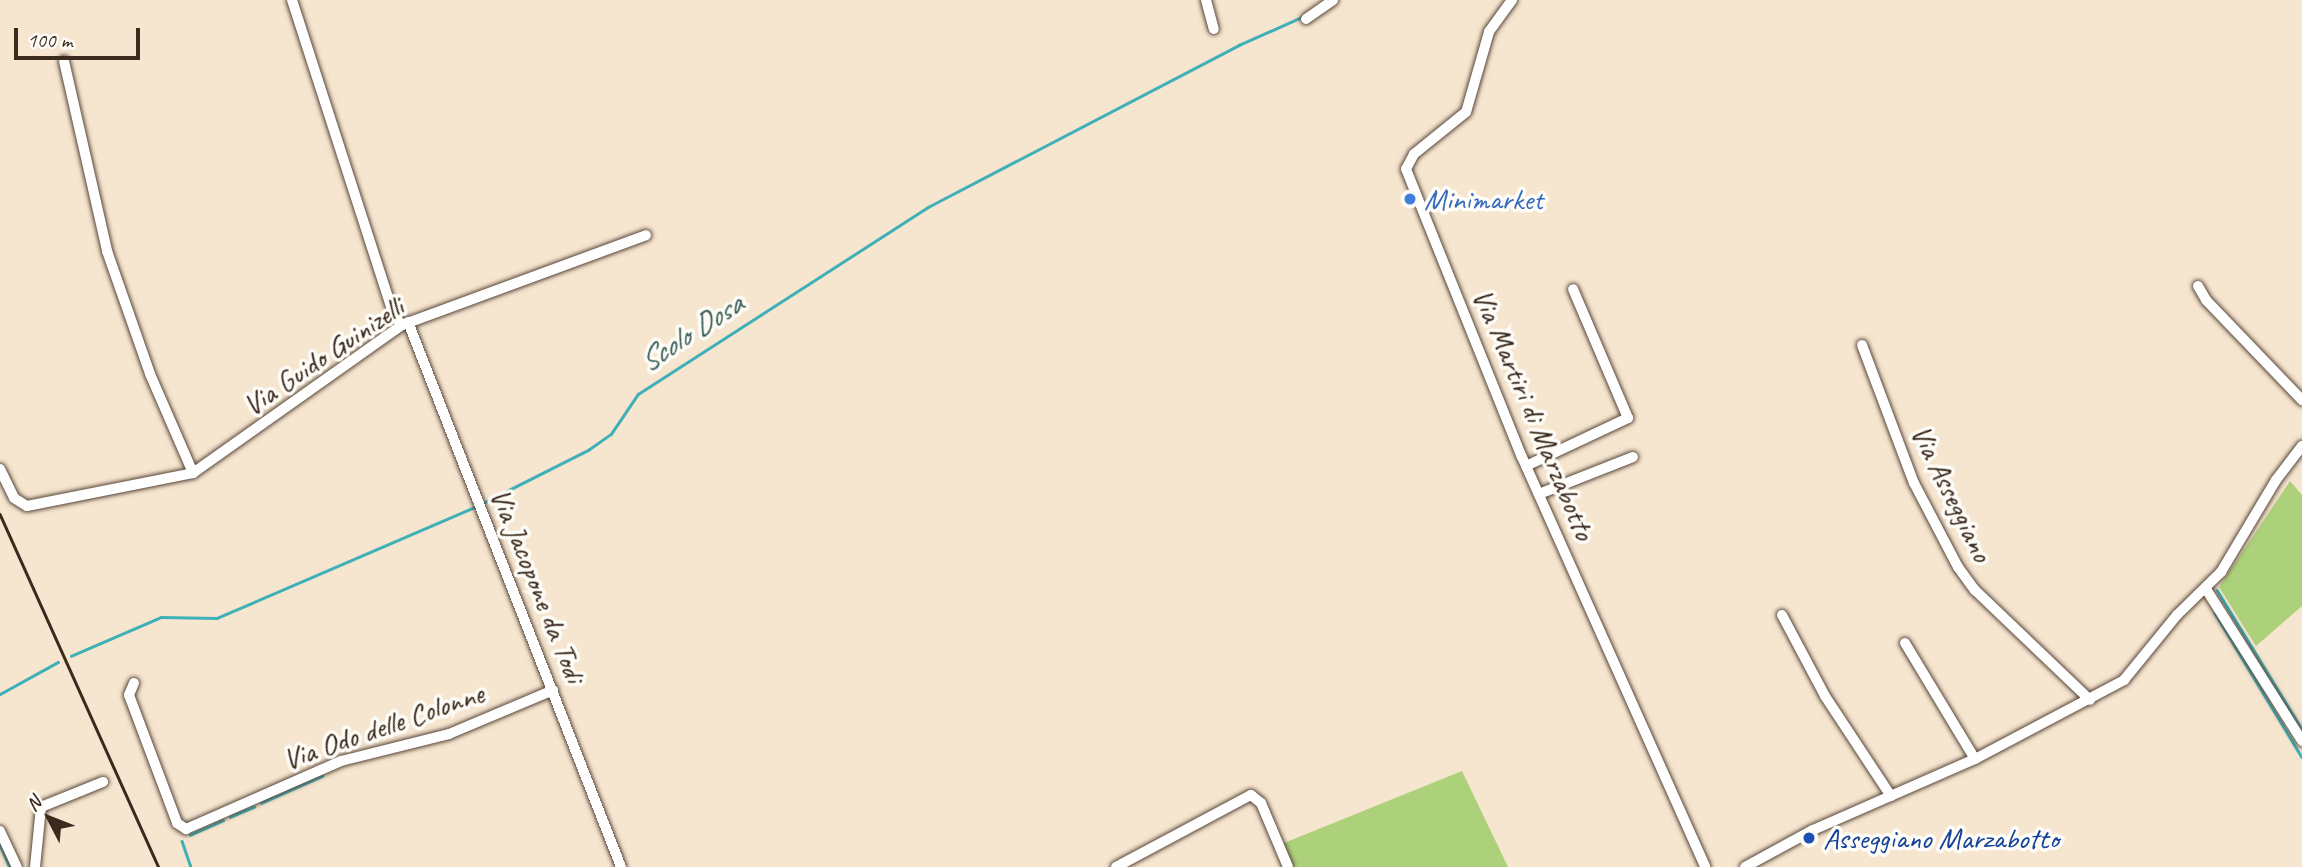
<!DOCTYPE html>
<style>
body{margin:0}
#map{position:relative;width:2302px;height:867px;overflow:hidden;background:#f6e5cf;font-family:Caveat,sans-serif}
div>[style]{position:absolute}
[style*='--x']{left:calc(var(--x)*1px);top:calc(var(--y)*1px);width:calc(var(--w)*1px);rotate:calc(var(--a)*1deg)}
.green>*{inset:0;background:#add17a}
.stream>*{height:2.5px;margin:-1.25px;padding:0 1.25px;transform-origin:1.25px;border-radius:1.25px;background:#3fb0b8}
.roads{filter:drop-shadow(0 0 2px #574639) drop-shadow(0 0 2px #574639)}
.minor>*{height:10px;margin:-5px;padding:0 5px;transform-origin:5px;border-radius:5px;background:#fff}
.rail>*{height:2.5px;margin:-1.25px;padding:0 1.25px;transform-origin:1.25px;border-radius:1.25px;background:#3b2a1e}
.dots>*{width:19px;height:19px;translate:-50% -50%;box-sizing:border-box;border:4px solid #fdfcf7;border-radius:50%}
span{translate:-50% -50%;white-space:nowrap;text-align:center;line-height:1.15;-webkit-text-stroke:7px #fdfcf7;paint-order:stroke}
.shop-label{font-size:30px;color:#366cbe}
.left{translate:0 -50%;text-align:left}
.street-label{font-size:30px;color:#3b2a1e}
.transit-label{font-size:30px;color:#164399}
.water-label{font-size:32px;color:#3d605c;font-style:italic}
.north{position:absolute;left:14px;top:783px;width:70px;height:70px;-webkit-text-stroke:5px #fdfcf7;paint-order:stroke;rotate:312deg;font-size:19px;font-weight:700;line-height:28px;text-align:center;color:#3b2a1e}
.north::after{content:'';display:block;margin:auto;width:24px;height:32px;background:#3b2a1e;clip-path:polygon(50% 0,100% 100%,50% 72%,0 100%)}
.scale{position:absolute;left:14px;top:28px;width:126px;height:32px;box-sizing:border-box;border:4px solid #3b2a1e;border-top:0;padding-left:9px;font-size:21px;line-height:24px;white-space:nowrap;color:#3b2a1e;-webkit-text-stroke:5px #fdfcf7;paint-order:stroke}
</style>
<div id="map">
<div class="green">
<div style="clip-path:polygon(2290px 481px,2302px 495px,2302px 606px,2256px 646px,2219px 587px)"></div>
<div style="clip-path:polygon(1462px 771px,1508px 867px,1289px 867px,1279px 845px)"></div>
</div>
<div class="stream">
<div style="--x:483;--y:503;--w:118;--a:-26.8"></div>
<div style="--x:588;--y:450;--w:28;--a:-35"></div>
<div style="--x:611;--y:434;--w:48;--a:-56"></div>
<div style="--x:638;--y:394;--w:345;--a:-32.8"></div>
<div style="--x:928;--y:207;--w:351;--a:-27.5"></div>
<div style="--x:1239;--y:45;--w:69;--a:-24"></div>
<div style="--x:2217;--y:590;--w:163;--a:58.6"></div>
<div style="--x:2215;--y:613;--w:168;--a:58.9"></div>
<div style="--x:71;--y:656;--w:98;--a:-23.4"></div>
<div style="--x:161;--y:617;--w:56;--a:1"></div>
<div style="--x:217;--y:618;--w:283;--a:-23.3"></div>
<div style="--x:0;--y:694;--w:66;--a:-28.9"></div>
<div style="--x:261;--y:803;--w:67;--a:-23.9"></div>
<div style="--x:230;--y:817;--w:26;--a:-23"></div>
<div style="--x:190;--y:835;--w:36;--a:-24"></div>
<div style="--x:182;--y:841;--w:28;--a:71"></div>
<div style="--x:0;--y:844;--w:25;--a:67"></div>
</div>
<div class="roads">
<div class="minor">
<div style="--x:292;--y:0;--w:332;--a:72.1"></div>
<div style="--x:394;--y:316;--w:12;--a:48"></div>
<div style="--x:1206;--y:0;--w:30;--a:75"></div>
<div style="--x:1512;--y:0;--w:39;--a:126"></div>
<div style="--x:1489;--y:32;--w:83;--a:106"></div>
<div style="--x:1466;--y:112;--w:67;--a:141.1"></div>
<div style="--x:1414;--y:154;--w:17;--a:118"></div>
<div style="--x:1406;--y:169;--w:310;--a:68.1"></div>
<div style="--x:1522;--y:457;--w:449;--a:65.9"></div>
<div style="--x:1306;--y:19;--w:33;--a:-35"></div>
<div style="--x:64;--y:61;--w:195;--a:77.2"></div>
<div style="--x:107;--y:251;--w:130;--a:70.7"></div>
<div style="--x:150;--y:374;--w:108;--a:66.5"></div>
<div style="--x:2198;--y:286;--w:16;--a:60"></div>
<div style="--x:2206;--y:300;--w:139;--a:46.2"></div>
<div style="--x:408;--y:322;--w:585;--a:68.65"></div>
<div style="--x:1862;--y:345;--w:147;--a:69.4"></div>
<div style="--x:1914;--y:483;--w:95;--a:62.4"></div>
<div style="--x:1958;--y:567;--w:29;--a:54"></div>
<div style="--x:1975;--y:590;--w:159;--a:43.7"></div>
<div style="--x:1526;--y:466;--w:113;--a:-25.2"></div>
<div style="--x:1628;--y:418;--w:140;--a:-113.1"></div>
<div style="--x:0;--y:469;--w:32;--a:64"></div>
<div style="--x:14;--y:498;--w:15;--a:32"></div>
<div style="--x:27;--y:506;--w:169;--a:-11.2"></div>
<div style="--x:193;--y:473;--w:256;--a:-35.3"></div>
<div style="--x:402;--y:325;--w:260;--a:-20.2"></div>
<div style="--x:1539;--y:494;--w:101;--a:-21.5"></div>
<div style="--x:2206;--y:589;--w:180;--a:57.7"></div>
<div style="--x:1782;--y:615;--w:92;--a:62"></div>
<div style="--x:1825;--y:696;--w:120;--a:56.6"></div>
<div style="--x:1905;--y:643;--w:135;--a:58.9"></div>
<div style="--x:134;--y:683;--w:13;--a:113"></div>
<div style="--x:129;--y:695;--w:137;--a:69.4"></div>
<div style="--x:177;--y:823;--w:11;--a:34"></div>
<div style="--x:186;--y:829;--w:169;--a:-23.7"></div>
<div style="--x:341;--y:761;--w:111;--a:-14"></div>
<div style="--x:449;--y:734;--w:113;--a:-22.9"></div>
<div style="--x:0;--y:831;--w:40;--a:65"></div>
<div style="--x:35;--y:867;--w:60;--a:-84.3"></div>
<div style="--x:41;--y:807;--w:67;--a:-22"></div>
<div style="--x:1116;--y:867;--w:153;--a:-28.1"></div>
<div style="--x:1251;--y:795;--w:13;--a:39"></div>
<div style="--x:1261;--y:803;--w:69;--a:67.1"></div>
<div style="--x:1745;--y:867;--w:77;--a:-28.6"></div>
<div style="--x:1813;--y:830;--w:177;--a:-23.7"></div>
<div style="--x:1975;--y:759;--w:169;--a:-27.9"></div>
<div style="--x:2124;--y:680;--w:84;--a:-50.8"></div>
<div style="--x:2177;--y:615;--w:62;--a:-44.3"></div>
<div style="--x:2221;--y:572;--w:107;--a:-59.1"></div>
<div style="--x:2276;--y:480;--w:43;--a:-52.6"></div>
</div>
</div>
<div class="rail">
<div style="--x:0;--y:514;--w:387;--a:65.8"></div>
</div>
<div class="dots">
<div style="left:1410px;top:199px;background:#3f7fe0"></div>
<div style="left:1809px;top:838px;background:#1a4fb4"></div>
</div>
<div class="shop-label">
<span class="left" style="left:1424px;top:199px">Minimarket</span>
</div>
<div class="street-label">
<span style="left:323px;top:356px;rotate:-34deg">Via Guido Guinizelli</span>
<span style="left:1534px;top:414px;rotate:67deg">Via Martiri di Marzabotto</span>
<span style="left:1952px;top:493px;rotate:64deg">Via Asseggiano</span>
<span style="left:538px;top:585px;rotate:68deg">Via Jacopone da Todi</span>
<span style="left:383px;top:726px;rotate:-19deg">Via Odo delle Colonne</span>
</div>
<div class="transit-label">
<span class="left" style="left:1823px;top:838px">Asseggiano Marzabotto</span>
</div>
<div class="water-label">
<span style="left:691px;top:333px;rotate:-33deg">Scolo Dosa</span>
</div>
<div class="north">N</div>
<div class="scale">100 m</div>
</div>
